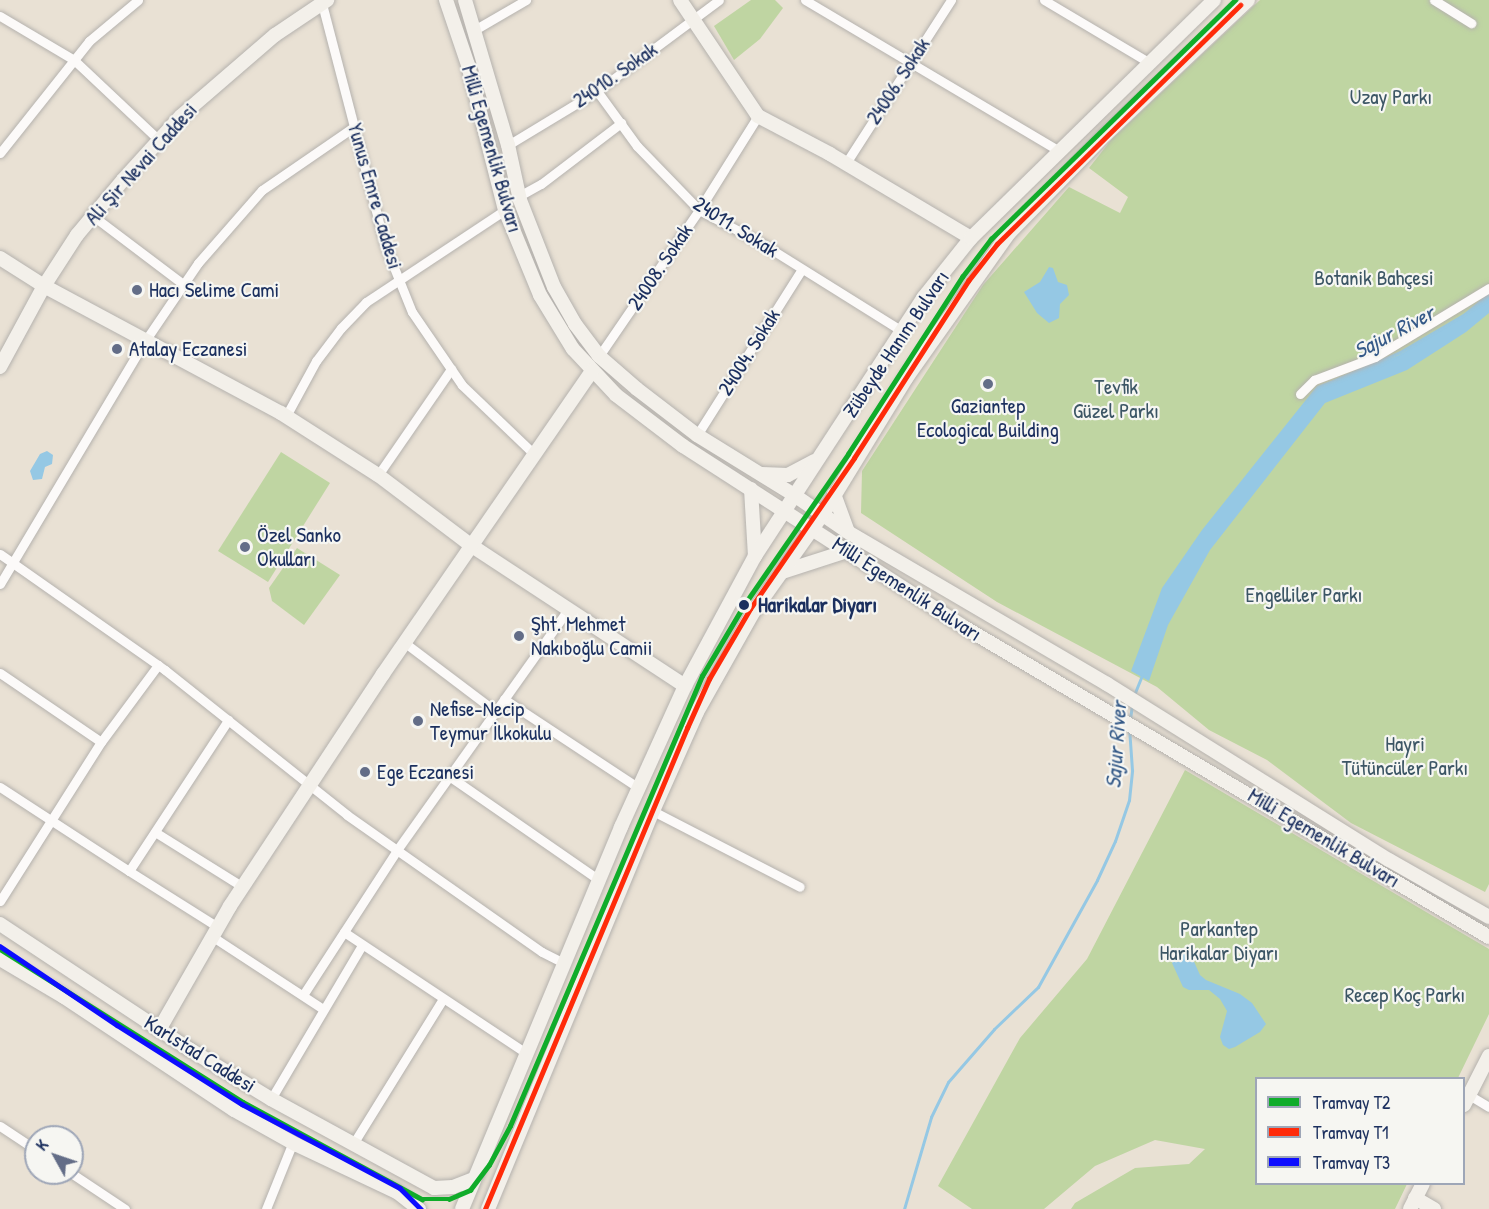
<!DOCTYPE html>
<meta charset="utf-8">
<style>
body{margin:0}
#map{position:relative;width:1489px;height:1209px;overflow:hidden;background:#e9e1d4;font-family:"Patrick Hand",sans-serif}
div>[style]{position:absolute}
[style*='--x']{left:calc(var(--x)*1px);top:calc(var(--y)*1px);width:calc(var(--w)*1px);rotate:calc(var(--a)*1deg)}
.green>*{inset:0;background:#bfd5a2}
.water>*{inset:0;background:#95c8e4}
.stream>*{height:3px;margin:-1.5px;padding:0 1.5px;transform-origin:1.5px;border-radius:1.5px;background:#95c8e4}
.roads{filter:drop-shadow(0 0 2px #b5b2ae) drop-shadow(0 0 2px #b5b2ae)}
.street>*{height:9px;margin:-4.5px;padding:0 4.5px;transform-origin:4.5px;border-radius:4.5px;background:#fcfaf9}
.secondary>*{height:14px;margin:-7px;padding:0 7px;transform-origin:7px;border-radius:7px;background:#f3f0ea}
.tram-1>*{height:4.5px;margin:-2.25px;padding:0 2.25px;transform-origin:2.25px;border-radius:2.25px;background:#10ac2a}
.tram-2>*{height:4.5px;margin:-2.25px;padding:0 2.25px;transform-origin:2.25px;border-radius:2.25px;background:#ff2b0a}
.tram-3>*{height:4.5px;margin:-2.25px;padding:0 2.25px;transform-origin:2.25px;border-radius:2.25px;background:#0d0dff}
.dots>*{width:16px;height:16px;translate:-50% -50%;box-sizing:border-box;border:3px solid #f6f6f2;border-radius:50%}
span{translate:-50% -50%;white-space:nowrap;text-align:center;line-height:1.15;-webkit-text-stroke:4.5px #f6f6f2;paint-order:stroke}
.street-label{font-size:21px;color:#1b2f5e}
.park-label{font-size:21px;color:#3c5665}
.poi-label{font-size:21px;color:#1b2f5e}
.left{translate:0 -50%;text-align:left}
.stop-label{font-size:21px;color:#1b2f5e;font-weight:700}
.water-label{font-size:22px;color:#355a88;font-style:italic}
.legend{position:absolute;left:1255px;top:1077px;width:210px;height:108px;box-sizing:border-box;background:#f6f6f2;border:2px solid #9ea6b7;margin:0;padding:8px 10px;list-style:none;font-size:18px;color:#1b2f5e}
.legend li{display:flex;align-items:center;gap:12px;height:30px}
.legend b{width:30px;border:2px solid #9ea6b7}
.north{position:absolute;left:24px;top:1125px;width:60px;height:60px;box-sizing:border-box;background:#f6f6f2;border:2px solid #9ea6b7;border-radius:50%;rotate:310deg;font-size:16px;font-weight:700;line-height:24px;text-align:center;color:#1b2f5e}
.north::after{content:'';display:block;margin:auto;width:21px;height:27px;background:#636d87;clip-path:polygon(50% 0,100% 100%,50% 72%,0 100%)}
</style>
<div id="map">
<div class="green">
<div style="clip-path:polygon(751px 0,775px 0,783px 8px,760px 39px,734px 60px,714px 26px)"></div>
<div style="clip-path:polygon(1260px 0,1489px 0,1489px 884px,1485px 892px,1351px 823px,1267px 760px,1209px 730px,1157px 687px,997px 602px,861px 513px,862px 471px,983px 285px,1069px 187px,1120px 213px,1128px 197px,1089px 168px,1111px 140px)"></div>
<div style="clip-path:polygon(281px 452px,330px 483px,268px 582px,218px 551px)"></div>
<div style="clip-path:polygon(297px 548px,340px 575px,304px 625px,272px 601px,269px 588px)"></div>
<div style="clip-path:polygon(1185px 770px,1489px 949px,1489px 1014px,1458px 1078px,1256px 1078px,1256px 1184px,1407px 1184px,1395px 1209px,1071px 1209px,1075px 1203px,1135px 1168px,1189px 1164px,1205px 1149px,1155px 1140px,1095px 1166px,1044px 1209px,972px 1209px,938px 1186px,1020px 1038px,1087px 959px)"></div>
</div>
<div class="water">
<div style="clip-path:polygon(1049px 267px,1053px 268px,1058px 282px,1067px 285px,1069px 295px,1060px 304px,1059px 318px,1049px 323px,1037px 313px,1024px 292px,1040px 282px)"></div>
<div style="clip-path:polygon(1489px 293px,1489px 313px,1466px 332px,1407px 370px,1325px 403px,1210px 550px,1168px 625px,1149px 681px,1131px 671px,1162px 588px,1202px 530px,1317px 386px,1399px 355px,1456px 320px)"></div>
<div style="clip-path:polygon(47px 451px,53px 455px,52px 464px,45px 467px,42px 479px,33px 480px,30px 471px,40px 454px)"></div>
<div style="clip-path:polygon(1185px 951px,1191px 955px,1200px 975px,1206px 980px,1240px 994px,1252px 1003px,1266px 1024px,1260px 1032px,1235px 1047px,1229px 1049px,1223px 1045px,1220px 1037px,1227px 1011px,1220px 999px,1209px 990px,1189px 990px,1183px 987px,1172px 963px,1178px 954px)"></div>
</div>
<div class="stream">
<div style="--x:1335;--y:380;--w:71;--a:-23.3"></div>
<div style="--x:1400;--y:352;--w:75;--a:-30.3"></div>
<div style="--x:1134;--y:695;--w:24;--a:-68"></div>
<div style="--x:1130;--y:719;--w:15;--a:-82"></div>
<div style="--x:904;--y:1209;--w:96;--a:-73.6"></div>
<div style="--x:931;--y:1117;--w:39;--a:-64"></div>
<div style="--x:948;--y:1082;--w:70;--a:-49"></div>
<div style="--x:994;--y:1029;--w:61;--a:-43.7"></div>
<div style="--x:1038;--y:987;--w:122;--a:-61.1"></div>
<div style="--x:1097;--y:880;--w:43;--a:-65.2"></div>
<div style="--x:1115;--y:841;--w:43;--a:-71.1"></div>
<div style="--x:1129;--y:800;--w:30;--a:-84"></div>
<div style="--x:1132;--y:770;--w:39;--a:-94"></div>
</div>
<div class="roads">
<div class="street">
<div style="--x:321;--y:0;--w:253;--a:75.4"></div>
<div style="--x:385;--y:245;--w:72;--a:68.1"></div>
<div style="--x:412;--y:312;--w:88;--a:55.6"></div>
<div style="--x:462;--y:385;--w:101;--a:43.8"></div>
<div style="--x:805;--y:0;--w:295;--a:30.7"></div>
<div style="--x:1044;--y:0;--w:123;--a:30.7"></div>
<div style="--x:1434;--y:0;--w:44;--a:31.9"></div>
<div style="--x:0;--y:16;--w:86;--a:30.7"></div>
<div style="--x:74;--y:60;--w:117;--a:43.3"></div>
<div style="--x:476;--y:29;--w:58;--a:-30.1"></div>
<div style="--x:597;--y:91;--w:68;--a:54"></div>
<div style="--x:637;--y:146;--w:89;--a:45.9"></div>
<div style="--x:699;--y:210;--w:67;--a:27.7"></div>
<div style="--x:758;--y:241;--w:170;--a:32"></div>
<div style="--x:508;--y:145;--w:104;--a:-31.2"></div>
<div style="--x:597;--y:91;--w:152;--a:-36.7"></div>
<div style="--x:0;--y:153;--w:143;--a:-51.5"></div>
<div style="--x:89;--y:41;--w:64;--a:-39.9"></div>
<div style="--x:846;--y:163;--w:194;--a:-57.2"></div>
<div style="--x:519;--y:196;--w:25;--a:-29"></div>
<div style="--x:541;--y:184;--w:101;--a:-37.3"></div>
<div style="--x:93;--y:216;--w:113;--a:37.1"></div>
<div style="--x:599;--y:356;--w:177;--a:-55.6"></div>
<div style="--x:699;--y:210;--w:111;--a:-57.9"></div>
<div style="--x:1300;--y:394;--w:20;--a:-45"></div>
<div style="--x:1314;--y:380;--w:65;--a:-20.7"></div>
<div style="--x:1375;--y:357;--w:133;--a:-31.2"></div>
<div style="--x:286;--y:416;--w:63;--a:-61.4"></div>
<div style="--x:316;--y:361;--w:41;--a:-52.9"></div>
<div style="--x:341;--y:328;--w:36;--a:-46"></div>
<div style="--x:366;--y:302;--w:167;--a:-33.5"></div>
<div style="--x:697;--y:435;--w:196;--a:-57.7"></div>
<div style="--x:378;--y:475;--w:129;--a:-55.4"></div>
<div style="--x:0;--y:554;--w:202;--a:35.1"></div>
<div style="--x:165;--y:670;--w:233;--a:38.5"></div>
<div style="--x:347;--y:815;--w:238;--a:35.1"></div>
<div style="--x:542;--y:952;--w:25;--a:27"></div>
<div style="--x:0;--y:584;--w:283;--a:-59.2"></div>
<div style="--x:145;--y:341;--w:94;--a:-55.8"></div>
<div style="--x:198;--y:263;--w:97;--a:-48.8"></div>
<div style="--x:262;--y:190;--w:113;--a:-34.5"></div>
<div style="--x:405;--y:643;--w:113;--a:37.1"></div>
<div style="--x:0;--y:673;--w:122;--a:34.3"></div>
<div style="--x:504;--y:699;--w:162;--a:33.4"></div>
<div style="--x:449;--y:776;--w:183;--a:34.7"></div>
<div style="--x:0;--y:787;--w:154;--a:33.1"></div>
<div style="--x:129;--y:871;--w:181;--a:-56.7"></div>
<div style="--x:653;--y:811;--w:165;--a:27.3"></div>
<div style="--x:155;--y:832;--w:104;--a:32"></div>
<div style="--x:129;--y:871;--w:105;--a:32.2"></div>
<div style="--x:0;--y:901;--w:188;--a:-57.6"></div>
<div style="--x:101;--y:742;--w:96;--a:-53.5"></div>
<div style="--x:344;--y:932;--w:219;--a:33.6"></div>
<div style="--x:213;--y:937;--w:131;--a:33.2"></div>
<div style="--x:303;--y:995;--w:173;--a:-57"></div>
<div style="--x:397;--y:850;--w:296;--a:-54.6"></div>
<div style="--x:1469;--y:1095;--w:23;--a:31"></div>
<div style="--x:271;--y:1099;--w:179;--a:-59.4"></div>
<div style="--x:0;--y:1126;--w:43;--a:33.7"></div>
<div style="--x:353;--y:1144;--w:171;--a:-58.2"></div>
<div style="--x:71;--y:1173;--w:65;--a:33.7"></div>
<div style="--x:266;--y:1209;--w:72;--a:-68.1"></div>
</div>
<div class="secondary">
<div style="--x:446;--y:0;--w:69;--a:71.3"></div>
<div style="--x:468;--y:65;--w:150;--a:75.7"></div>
<div style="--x:505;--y:210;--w:92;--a:67.6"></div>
<div style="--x:540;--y:295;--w:63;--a:58.6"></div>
<div style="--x:573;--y:349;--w:63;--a:46.9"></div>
<div style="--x:616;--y:395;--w:84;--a:37.3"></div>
<div style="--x:683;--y:446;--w:332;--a:32.8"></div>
<div style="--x:962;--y:626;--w:612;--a:30.55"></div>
<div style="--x:465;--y:0;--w:151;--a:73.5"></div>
<div style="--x:508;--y:145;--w:56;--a:77.7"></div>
<div style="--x:520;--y:200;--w:93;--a:68.7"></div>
<div style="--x:554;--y:287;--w:43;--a:60.4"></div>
<div style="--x:575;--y:324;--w:40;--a:53"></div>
<div style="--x:599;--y:356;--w:50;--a:41"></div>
<div style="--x:637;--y:389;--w:76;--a:37.5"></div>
<div style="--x:697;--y:435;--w:114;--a:31.7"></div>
<div style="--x:794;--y:495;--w:65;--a:34.4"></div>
<div style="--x:848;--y:532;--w:300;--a:30.4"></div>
<div style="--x:1107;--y:684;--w:332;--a:32"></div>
<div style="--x:1389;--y:860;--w:115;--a:29.7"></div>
<div style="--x:680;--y:0;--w:140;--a:56.1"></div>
<div style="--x:758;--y:116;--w:81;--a:27.8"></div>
<div style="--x:830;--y:154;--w:164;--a:30.8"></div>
<div style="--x:0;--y:258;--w:52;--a:32.5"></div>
<div style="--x:44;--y:286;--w:269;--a:28.2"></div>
<div style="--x:281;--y:413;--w:115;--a:32.6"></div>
<div style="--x:378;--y:475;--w:118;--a:37.1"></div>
<div style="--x:472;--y:546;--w:255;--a:33.3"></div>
<div style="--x:0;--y:367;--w:92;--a:-61.5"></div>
<div style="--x:44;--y:286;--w:61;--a:-57.1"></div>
<div style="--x:77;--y:235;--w:72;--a:-50.1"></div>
<div style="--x:123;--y:180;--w:86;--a:-47.8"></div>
<div style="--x:181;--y:116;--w:124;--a:-40.8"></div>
<div style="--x:275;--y:35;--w:63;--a:-33.9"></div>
<div style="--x:762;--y:474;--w:26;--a:2"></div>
<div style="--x:788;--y:475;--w:30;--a:-28"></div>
<div style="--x:751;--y:489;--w:67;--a:86.6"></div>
<div style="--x:834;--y:494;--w:40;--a:69.8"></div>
<div style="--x:782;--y:572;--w:68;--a:-17.9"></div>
<div style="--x:0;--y:924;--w:227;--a:33.5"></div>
<div style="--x:189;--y:1049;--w:96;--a:31.4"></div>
<div style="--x:271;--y:1099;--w:186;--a:28.6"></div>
<div style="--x:434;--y:1188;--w:19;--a:-3"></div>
<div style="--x:453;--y:1187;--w:22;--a:-21"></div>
<div style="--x:0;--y:959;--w:74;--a:30.7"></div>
<div style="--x:64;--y:997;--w:204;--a:33.6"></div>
<div style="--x:234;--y:1110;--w:72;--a:29.1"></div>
<div style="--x:297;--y:1145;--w:110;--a:25.2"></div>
<div style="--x:397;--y:1192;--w:28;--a:38"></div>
<div style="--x:159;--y:1030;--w:143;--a:-60.2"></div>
<div style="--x:230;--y:906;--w:278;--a:-56.6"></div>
<div style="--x:383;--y:674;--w:368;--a:-55.4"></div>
<div style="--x:1464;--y:1105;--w:55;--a:-63"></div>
<div style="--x:1415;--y:1198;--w:22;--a:30"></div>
<div style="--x:462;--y:1209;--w:414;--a:-67.4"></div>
<div style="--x:621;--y:827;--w:155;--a:-65.6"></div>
<div style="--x:685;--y:686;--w:148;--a:-61.7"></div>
<div style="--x:755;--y:556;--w:309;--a:-56.9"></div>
<div style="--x:924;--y:297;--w:75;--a:-51.5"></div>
<div style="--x:971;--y:238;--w:340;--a:-44.4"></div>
<div style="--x:488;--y:1209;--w:431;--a:-67.5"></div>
<div style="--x:653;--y:811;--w:108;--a:-66"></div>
<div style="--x:697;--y:712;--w:116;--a:-60.6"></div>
<div style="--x:754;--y:611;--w:119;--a:-54.6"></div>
<div style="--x:823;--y:514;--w:161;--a:-58.5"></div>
<div style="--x:907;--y:377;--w:176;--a:-54.7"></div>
<div style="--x:1009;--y:233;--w:139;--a:-45.6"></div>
<div style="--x:1106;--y:134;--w:195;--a:-43.3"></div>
<div style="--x:1410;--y:1209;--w:28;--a:-63"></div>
</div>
</div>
<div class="tram-1">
<div style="--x:0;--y:949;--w:287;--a:32.2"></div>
<div style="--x:243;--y:1102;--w:204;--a:28.5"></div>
<div style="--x:422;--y:1199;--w:27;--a:0"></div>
<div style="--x:449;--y:1199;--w:23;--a:-23"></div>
<div style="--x:470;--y:1190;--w:31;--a:-53"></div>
<div style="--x:489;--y:1165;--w:44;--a:-61.7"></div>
<div style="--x:510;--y:1126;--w:489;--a:-66.9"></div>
<div style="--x:702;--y:676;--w:82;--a:-59.4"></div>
<div style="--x:744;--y:605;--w:183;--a:-55.4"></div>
<div style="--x:848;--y:454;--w:211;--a:-57.2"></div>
<div style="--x:962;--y:277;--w:48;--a:-52.7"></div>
<div style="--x:991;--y:239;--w:342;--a:-44.4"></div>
</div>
<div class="tram-2">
<div style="--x:485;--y:1209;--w:522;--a:-67.22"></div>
<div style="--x:687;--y:728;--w:54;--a:-65.8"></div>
<div style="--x:709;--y:679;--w:81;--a:-59.6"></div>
<div style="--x:750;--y:609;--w:183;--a:-55.4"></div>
<div style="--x:854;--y:458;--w:211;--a:-57.2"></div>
<div style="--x:968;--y:281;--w:47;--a:-51.9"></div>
<div style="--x:997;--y:244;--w:341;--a:-44.5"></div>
</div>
<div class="tram-3">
<div style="--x:0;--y:946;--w:141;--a:34"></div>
<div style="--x:117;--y:1025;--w:148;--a:32.3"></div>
<div style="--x:242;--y:1104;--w:179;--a:28"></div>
<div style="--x:400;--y:1188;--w:30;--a:45"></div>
</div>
<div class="dots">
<div style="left:137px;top:290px;background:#636d87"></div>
<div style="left:117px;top:349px;background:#636d87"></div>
<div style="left:988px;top:384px;background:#636d87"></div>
<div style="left:245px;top:547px;background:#636d87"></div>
<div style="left:744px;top:605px;background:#1b2f5e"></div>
<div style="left:519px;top:636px;background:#636d87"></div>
<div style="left:418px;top:721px;background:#636d87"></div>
<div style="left:365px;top:772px;background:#636d87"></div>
</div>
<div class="street-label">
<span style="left:615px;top:75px;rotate:-35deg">24010. Sokak</span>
<span style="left:898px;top:81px;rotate:-57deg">24006. Sokak</span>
<span style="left:492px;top:149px;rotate:74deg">Milli Egemenlik Bulvarı</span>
<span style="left:141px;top:164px;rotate:-48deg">Ali Şir Nevai Caddesi</span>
<span style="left:375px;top:196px;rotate:74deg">Yunus Emre Caddesi</span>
<span style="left:736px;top:227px;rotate:32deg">24011. Sokak</span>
<span style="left:660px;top:267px;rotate:-56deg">24008. Sokak</span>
<span style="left:896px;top:344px;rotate:-56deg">Zübeyde Hanım Bulvarı</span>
<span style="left:749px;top:352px;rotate:-58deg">24004. Sokak</span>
<span style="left:907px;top:589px;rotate:33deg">Milli Egemenlik Bulvarı</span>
<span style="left:1324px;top:838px;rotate:31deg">Milli Egemenlik Bulvarı</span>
<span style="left:200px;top:1054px;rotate:32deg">Karlstad Caddesi</span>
</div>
<div class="park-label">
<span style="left:1391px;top:97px">Uzay Parkı</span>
<span style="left:1374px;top:278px">Botanik Bahçesi</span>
<span style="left:1116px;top:399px">Tevfik<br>Güzel Parkı</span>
<span style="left:1304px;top:595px">Engelliler Parkı</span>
<span style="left:1405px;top:756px">Hayri<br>Tütüncüler Parkı</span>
<span style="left:1219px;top:941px">Parkantep<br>Harikalar Diyarı</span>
<span style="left:1405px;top:995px">Recep Koç Parkı</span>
</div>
<div class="poi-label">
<span class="left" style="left:149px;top:290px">Hacı Selime Cami</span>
<span class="left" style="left:129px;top:349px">Atalay Eczanesi</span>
<span style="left:988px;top:418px">Gaziantep<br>Ecological Building</span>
<span class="left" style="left:257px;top:547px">Özel Sanko<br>Okulları</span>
<span class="left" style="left:531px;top:636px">Şht. Mehmet<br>Nakıboğlu Camii</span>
<span class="left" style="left:430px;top:721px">Nefise-Necip<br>Teymur İlkokulu</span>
<span class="left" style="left:377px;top:772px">Ege Eczanesi</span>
</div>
<div class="stop-label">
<span class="left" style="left:758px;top:605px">Harikalar Diyarı</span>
</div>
<div class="water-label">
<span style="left:1394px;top:332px;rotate:-28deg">Sajur River</span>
<span style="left:1116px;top:745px;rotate:-86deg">Sajur River</span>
</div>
<ul class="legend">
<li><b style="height:8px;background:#10ac2a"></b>Tramvay T2</li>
<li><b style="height:8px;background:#ff2b0a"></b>Tramvay T1</li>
<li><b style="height:8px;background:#0d0dff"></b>Tramvay T3</li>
</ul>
<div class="north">K</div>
</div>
